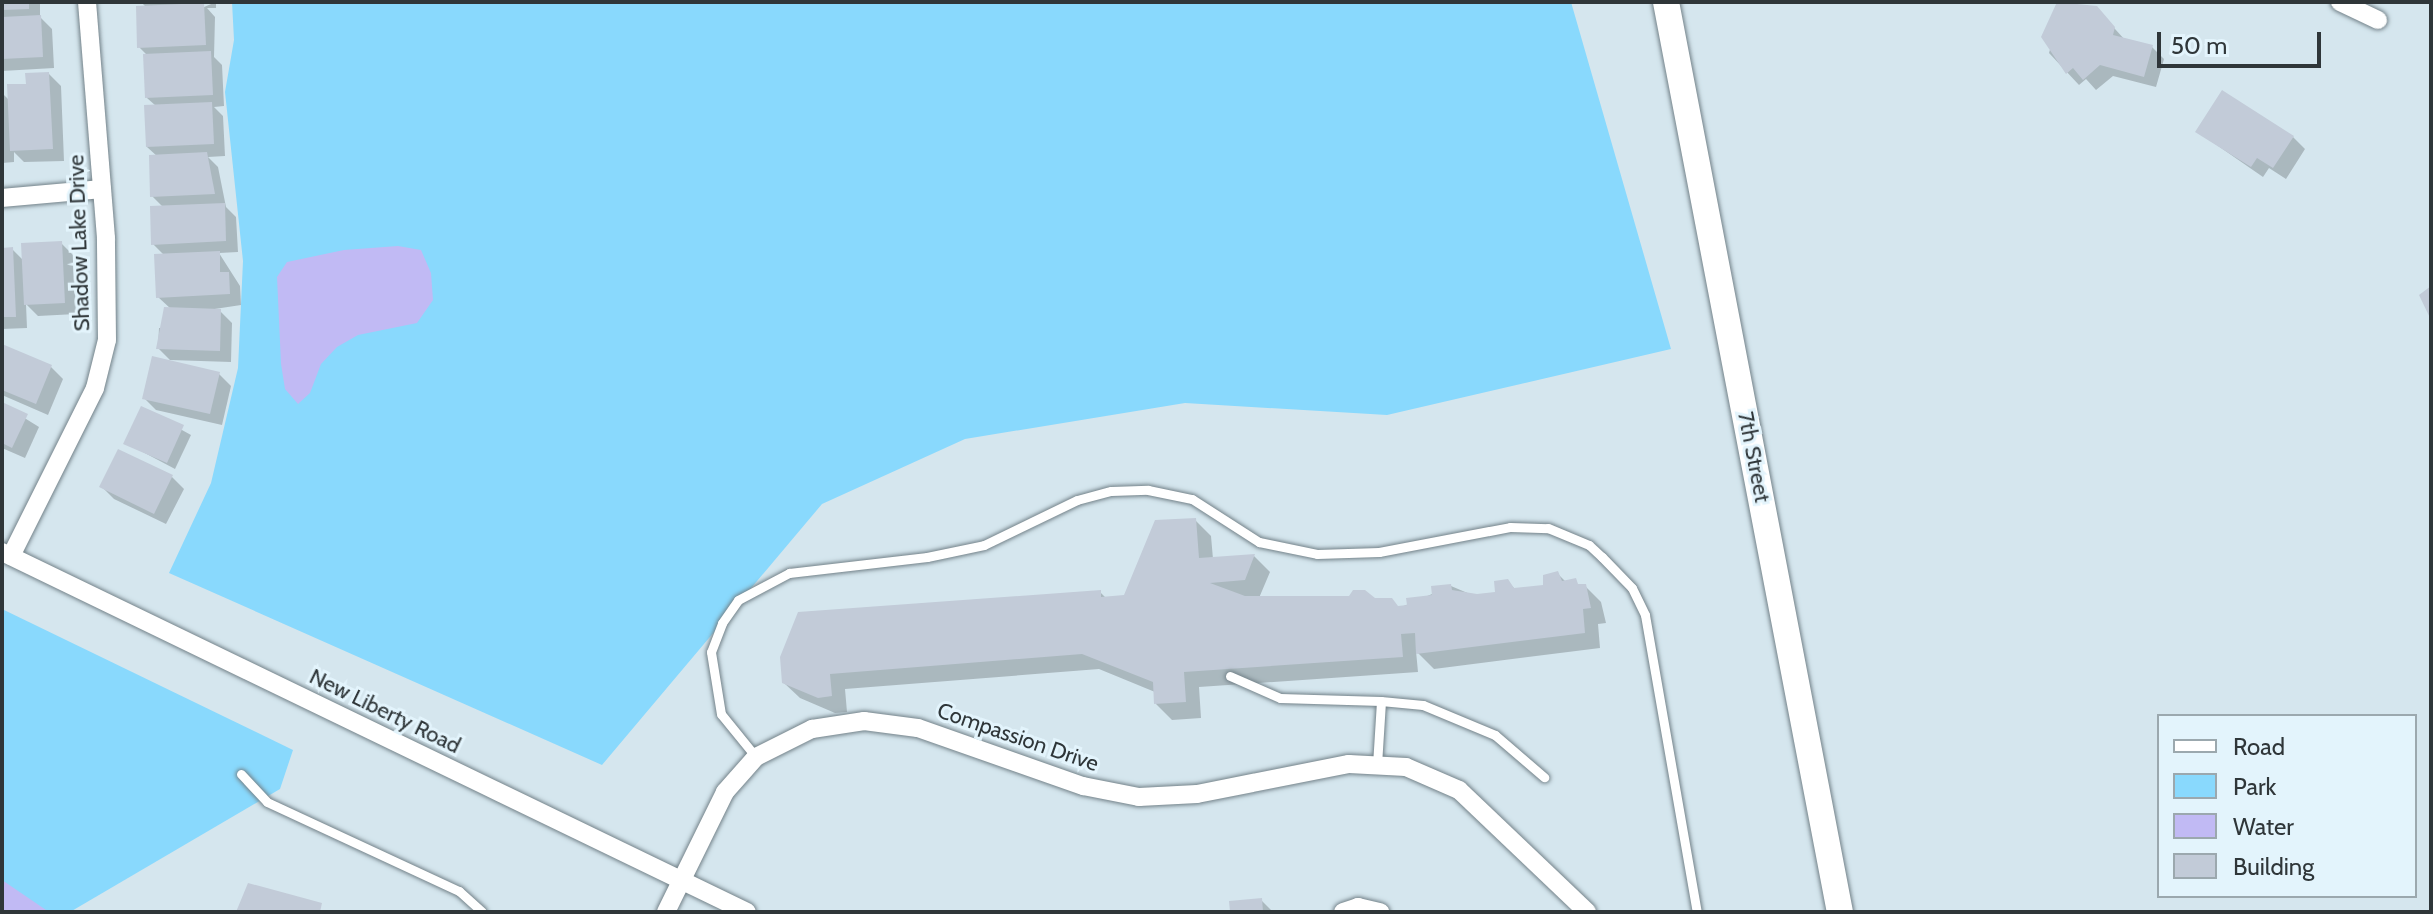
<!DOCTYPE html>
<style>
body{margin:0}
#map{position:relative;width:2433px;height:914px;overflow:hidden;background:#d5e6ee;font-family:Cabin,sans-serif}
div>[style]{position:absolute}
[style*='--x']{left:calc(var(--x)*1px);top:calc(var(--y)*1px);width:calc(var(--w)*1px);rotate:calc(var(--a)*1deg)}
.green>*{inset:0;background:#89d9fd}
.water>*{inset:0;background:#c1baf4}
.shadow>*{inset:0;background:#0003}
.building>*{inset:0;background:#c2cbd8}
.roads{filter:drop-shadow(0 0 2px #738289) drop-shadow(0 0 2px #738289)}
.lane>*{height:9px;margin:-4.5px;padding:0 4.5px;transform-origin:4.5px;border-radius:4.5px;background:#fff}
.street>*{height:18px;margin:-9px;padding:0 9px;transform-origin:9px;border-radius:9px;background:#fff}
.secondary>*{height:26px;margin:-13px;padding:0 13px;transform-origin:13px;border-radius:13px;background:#fff}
span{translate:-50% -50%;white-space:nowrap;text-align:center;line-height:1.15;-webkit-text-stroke:6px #e3f4fc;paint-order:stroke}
.street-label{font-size:22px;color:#2f3639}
.frame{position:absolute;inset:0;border:4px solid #2f3639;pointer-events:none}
.legend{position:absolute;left:2157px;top:714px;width:260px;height:184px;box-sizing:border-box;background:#e3f4fc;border:2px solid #9ba8ae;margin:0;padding:10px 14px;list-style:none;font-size:24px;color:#2f3639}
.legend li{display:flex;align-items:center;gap:16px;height:40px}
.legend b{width:40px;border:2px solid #9ba8ae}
.scale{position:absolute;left:2157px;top:32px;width:164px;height:36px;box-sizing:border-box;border:4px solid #2f3639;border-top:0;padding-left:10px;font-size:24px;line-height:28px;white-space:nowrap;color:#2f3639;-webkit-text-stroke:6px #e3f4fc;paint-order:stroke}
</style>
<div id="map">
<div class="green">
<div style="clip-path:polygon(232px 2px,1571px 2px,1671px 349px,1387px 415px,1185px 403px,965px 439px,822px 504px,602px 765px,169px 573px,211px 483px,238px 368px,243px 261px,225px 92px,234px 40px)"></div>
<div style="clip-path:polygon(2px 609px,293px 750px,280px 789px,70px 912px,2px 912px)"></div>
</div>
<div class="water">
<div style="clip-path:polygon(398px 246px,421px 250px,431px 273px,433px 300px,417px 323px,358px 335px,337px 347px,321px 364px,310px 393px,298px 404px,285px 389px,281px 364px,277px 277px,287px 262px,344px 250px)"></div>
<div style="clip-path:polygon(2px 880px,49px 912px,2px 912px)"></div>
</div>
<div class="shadow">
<div style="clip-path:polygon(2px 2px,40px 2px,40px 17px,52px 29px,54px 68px,2px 71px)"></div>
<div style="clip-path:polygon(141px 2px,203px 2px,204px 7px,216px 2px,216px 8px,207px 8px,215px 17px,214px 57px,222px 65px,224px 106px,214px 107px,223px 116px,225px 156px,208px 157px,218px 167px,226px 207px,236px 217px,238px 252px,219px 253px,240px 286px,241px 305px,208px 310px,220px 311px,232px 323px,231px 362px,170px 360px,158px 348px,159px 328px,165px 328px,171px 309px,158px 297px,165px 256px,153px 244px,164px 208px,152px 196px,158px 157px,147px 147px,156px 106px,147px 98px,148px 56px,139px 47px,146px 7px)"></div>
<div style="clip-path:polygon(2058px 2px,2096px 8px,2125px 40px,2152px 47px,2164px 59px,2156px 87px,2113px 76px,2096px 90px,2086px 79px,2079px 85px,2049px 53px,2051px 46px,2043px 37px)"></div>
<div style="clip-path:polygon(49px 74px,61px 86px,64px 161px,24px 162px,14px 152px,14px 162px,2px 163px,2px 93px,10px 101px)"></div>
<div style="clip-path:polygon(2198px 132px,2293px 137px,2305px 149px,2286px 179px,2269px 168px,2263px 177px)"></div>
<div style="clip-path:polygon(61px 243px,73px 255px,76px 314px,38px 316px,26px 304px,27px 328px,2px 329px,2px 250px,12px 249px,24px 261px)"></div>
<div style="clip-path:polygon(2px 346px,51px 367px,63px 379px,48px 415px,2px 395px)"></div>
<div style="clip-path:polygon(219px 374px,231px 386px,222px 425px,156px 410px,144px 398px)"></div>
<div style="clip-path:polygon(2px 404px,39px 427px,25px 458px,2px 448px)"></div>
<div style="clip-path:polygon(142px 408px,191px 435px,175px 469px,126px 443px)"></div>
<div style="clip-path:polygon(172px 477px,184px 489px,166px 524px,114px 499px,102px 487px)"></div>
<div style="clip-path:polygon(1195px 520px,1211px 536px,1213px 559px,1254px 556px,1270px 572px,1259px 598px,1374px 601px,1399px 608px,1451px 586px,1477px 597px,1497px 594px,1507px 581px,1516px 590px,1545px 587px,1557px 573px,1566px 582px,1585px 586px,1601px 602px,1606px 623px,1598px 624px,1600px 648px,1434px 669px,1416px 651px,1418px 672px,1199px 687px,1201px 718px,1172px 720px,1156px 704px,1155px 692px,1099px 669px,845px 689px,847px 712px,835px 713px,800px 698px,783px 682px,1100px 592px,1107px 599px,1126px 597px)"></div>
<div style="clip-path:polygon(1261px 900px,1273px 912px,1232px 912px)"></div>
</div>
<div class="building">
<div style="clip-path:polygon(2px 2px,29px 2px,29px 9px,2px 10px)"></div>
<div style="clip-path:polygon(2057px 2px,2097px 6px,2115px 27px,2113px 35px,2153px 45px,2144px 77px,2100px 65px,2083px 80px,2073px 68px,2066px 74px,2041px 37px)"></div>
<div style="clip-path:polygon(204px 3px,206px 45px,137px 48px,136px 6px)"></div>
<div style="clip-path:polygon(41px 15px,43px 57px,2px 59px,2px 17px)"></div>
<div style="clip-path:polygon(211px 51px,213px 95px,145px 98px,143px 54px)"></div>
<div style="clip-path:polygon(49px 72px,53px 149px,10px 151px,7px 84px,26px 84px,25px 73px)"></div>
<div style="clip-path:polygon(2222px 90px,2294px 136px,2273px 168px,2257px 158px,2251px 167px,2195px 132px)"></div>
<div style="clip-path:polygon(212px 102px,214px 144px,146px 147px,144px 105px)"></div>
<div style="clip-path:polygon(207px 152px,215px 194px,150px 197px,149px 155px)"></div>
<div style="clip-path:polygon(225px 203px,226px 241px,151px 245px,150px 206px)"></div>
<div style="clip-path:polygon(62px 241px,65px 303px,24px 305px,21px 243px)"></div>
<div style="clip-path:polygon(13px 247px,16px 317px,2px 317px,2px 248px)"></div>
<div style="clip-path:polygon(220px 251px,220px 272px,229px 272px,230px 294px,156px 298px,154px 254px)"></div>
<div style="clip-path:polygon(2431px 286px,2431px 320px,2419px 295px)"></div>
<div style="clip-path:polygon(164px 307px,221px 309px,220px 351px,156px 349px)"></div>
<div style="clip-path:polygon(2px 344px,52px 365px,36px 404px,2px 390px)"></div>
<div style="clip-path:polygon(152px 356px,220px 372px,210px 414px,142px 399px)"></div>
<div style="clip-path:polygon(2px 402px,28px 414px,12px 448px,2px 443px)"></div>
<div style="clip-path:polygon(141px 406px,184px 425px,167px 463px,123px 444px)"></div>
<div style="clip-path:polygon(118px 449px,173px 475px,154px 514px,99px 487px)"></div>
<div style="clip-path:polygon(1196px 518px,1199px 558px,1255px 554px,1245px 580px,1210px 583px,1245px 596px,1349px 596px,1353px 590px,1365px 590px,1375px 598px,1392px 598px,1398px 606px,1407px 605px,1406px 598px,1432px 595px,1431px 586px,1451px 584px,1452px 590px,1477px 594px,1495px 592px,1494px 581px,1508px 579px,1514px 588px,1543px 585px,1543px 575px,1558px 571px,1562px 581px,1576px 578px,1578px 584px,1586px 584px,1591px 608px,1583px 609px,1585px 633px,1416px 654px,1415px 633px,1401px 634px,1403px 657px,1184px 672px,1186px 702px,1154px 704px,1153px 682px,1082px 654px,830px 674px,832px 696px,818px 698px,782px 683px,780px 657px,798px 612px,1101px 590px,1101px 597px,1124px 595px,1155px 520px)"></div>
<div style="clip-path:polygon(248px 883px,322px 903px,320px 912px,236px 912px)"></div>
<div style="clip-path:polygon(1262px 898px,1263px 912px,1230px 912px,1229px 901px)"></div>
</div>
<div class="roads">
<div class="lane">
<div style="--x:1230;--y:676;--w:55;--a:23.7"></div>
<div style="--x:1280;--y:698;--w:101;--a:1.7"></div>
<div style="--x:756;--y:757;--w:55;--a:-129.1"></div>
<div style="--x:721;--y:714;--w:63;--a:-99.2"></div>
<div style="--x:711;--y:652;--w:31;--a:-69"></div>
<div style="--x:722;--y:623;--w:28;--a:-55"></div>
<div style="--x:738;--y:600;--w:58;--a:-27.9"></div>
<div style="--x:789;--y:573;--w:139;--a:-6.6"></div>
<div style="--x:927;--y:557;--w:58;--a:-11.9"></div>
<div style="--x:984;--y:545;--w:103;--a:-25.8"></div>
<div style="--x:1077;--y:500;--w:35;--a:-15"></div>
<div style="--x:1111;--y:491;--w:37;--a:-2"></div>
<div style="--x:1148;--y:490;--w:45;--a:11.6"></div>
<div style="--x:1192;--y:499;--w:80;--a:32.7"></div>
<div style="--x:1259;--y:542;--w:59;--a:11.7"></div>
<div style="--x:1317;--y:554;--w:62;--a:-1.8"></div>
<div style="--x:1379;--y:552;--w:133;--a:-10.8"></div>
<div style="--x:1510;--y:527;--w:38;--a:2"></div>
<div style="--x:1548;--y:528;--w:44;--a:22.5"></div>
<div style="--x:1589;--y:545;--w:18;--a:43"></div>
<div style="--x:1602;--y:557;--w:43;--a:45.9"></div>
<div style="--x:1632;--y:588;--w:30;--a:64"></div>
<div style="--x:1645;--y:615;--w:302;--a:80.1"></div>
<div style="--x:1377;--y:765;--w:64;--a:-86.4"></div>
<div style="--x:1381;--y:701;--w:42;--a:5.4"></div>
<div style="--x:1423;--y:705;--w:78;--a:22.6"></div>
<div style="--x:1495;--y:735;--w:65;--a:40.6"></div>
<div style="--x:241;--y:774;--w:38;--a:47"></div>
<div style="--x:267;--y:802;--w:212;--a:24.9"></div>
<div style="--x:459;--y:891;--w:31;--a:42"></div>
</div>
<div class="street">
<div style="--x:2340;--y:2;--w:42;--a:25.3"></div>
<div style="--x:2;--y:198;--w:100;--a:-5.1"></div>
<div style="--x:2;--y:552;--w:827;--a:25.79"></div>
<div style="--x:11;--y:556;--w:188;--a:-63.4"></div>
<div style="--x:95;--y:388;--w:49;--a:-76"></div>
<div style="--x:107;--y:340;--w:102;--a:-90.6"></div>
<div style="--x:106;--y:238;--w:237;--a:-94.6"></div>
<div style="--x:666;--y:912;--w:134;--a:-63.8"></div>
<div style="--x:725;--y:792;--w:47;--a:-48.5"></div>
<div style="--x:756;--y:757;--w:63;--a:-26.6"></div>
<div style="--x:812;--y:729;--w:53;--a:-8.7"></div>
<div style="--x:864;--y:721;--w:54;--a:7.4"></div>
<div style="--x:918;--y:728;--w:175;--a:19.4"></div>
<div style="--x:1083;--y:786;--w:57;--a:11.1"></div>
<div style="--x:1139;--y:797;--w:58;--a:-3"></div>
<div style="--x:1197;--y:794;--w:155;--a:-11.2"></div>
<div style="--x:1349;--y:764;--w:57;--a:3"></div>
<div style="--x:1406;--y:767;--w:58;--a:23.5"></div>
<div style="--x:1459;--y:790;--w:177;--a:43.6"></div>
<div style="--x:1343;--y:912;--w:16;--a:-18"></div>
<div style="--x:1358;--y:907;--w:23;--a:13"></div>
</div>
<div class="secondary">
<div style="--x:1666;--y:2;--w:926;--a:79.18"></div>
</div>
</div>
<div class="street-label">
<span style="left:79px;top:243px;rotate:-92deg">Shadow Lake Drive</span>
<span style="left:1754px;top:457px;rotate:79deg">7th Street</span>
<span style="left:385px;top:711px;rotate:26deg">New Liberty Road</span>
<span style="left:1018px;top:737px;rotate:19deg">Compassion Drive</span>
</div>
<div class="frame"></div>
<ul class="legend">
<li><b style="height:10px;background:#fff"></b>Road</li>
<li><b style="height:22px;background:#89d9fd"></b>Park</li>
<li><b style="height:22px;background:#c1baf4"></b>Water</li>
<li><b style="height:22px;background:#c2cbd8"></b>Building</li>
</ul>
<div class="scale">50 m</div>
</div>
